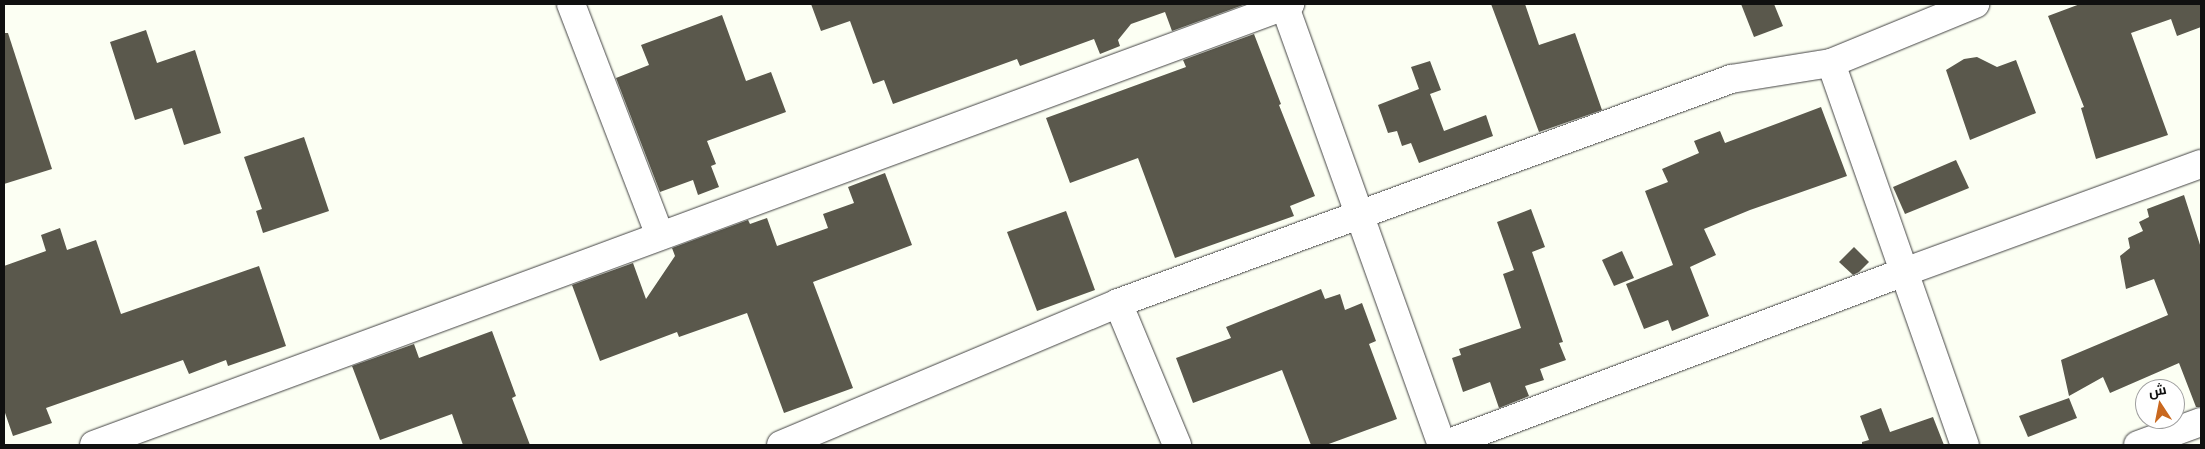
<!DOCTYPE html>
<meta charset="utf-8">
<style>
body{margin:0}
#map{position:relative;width:2205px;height:449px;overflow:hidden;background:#fcfff3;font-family:Lora,Cairo,serif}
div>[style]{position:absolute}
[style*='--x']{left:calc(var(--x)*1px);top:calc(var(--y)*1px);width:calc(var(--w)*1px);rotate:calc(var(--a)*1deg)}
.building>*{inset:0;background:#5a584c}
.roads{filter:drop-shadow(0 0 1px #434343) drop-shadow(0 0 1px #434343)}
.minor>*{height:28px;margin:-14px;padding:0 14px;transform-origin:14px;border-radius:14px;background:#fff}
span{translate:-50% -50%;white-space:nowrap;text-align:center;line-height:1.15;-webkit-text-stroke:5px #fff;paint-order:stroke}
.frame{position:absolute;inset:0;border:5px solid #101010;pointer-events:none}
.north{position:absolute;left:2135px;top:379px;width:50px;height:50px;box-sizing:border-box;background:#fff;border:1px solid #9f9f9f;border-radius:50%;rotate:349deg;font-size:14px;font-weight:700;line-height:20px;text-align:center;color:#101010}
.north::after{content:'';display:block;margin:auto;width:18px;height:22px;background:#c9681f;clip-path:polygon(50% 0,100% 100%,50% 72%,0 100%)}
</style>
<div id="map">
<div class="building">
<div style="clip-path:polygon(811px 4px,1243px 4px,1243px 5px,1172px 31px,1165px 12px,1131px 24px,1118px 40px,1120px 46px,1100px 54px,1094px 39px,1020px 66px,1017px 59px,893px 104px,884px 80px,873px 84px,850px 21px,821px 31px)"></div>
<div style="clip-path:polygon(1491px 4px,1525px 4px,1539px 45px,1575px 33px,1602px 110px,1539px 132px)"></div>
<div style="clip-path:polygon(1741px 4px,1774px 4px,1783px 26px,1754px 37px)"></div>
<div style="clip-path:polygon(2080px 4px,2201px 4px,2201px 27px,2177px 36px,2171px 19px,2131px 33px,2168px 135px,2096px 159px,2081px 108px,2084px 107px,2048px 16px)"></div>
<div style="clip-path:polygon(722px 15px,746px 81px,771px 72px,786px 112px,707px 141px,716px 164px,711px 166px,719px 187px,698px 195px,693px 180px,660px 192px,616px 78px,649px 65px,641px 45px)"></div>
<div style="clip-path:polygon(146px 30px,157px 63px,195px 50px,221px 133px,184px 145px,172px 108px,135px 120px,110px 42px)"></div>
<div style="clip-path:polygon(4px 33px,8px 33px,52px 169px,4px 184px)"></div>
<div style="clip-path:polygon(1254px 34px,1281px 104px,1279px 105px,1315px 196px,1290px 206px,1294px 216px,1175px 258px,1138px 158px,1070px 183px,1046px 118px,1186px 67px,1183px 60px)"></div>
<div style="clip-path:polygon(1977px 57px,1997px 67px,2016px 60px,2036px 113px,1970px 140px,1946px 70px,1964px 59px)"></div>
<div style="clip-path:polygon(1430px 61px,1441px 90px,1430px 94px,1444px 131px,1486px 115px,1493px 136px,1419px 163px,1411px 143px,1402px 146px,1397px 131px,1388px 133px,1378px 105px,1419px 89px,1411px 67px)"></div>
<div style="clip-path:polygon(1821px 107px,1847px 176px,1750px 210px,1704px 229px,1716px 255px,1690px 267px,1709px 316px,1672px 331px,1668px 320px,1644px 329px,1626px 284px,1673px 265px,1645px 191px,1668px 182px,1662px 169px,1699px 153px,1694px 141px,1720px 131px,1725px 143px)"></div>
<div style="clip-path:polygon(304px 137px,329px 211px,263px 233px,256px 211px,262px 209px,244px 157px)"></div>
<div style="clip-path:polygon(1956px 160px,1969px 188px,1905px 214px,1893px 187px)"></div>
<div style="clip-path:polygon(885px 173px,912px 245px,813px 282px,853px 388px,784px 413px,747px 313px,679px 337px,677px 332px,600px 361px,572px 285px,633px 263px,646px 299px,675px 256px,672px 248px,748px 220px,750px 224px,767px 218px,777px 246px,828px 228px,823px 214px,854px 203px,848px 187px)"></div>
<div style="clip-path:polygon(2184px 195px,2201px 248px,2201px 407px,2196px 407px,2179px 363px,2110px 393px,2103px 377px,2069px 396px,2061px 360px,2168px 315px,2154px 279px,2126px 289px,2120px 256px,2130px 248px,2128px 238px,2143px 231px,2139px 222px,2149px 217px,2147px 209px)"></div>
<div style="clip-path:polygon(1531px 209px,1545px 247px,1532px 252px,1563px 342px,1559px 343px,1566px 360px,1540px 369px,1544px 380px,1525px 386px,1529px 396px,1499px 408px,1490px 382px,1463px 392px,1452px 358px,1461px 355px,1459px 349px,1521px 328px,1503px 274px,1514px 270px,1497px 222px)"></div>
<div style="clip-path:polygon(1066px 211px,1095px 290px,1037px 311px,1007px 232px)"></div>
<div style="clip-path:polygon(60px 228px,67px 250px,96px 240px,121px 314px,259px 266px,286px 346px,228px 366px,226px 360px,189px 374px,183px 360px,46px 408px,52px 423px,13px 436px,4px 410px,4px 266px,46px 251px,41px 235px)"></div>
<div style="clip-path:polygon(1854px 247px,1869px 262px,1859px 272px,1853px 275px,1839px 262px)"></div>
<div style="clip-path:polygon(1622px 251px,1634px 278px,1614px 286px,1602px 260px)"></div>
<div style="clip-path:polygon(1321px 289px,1325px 299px,1340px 294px,1345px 310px,1362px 303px,1376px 341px,1369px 344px,1397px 419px,1326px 445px,1311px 445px,1282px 370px,1193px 403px,1176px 358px,1231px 338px,1226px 327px)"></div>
<div style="clip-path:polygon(492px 331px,516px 396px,512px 398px,530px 445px,463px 445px,452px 414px,380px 440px,352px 366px,414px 344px,419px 358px)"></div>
<div style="clip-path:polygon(2069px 398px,2077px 418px,2028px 437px,2019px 416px)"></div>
<div style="clip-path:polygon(1881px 408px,1890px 432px,1933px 417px,1944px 445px,1862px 445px,1862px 442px,1869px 440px,1860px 416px)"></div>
</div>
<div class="roads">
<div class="minor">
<div style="--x:571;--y:4;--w:248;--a:69"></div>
<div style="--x:1284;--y:4;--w:468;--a:70.3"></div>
<div style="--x:1831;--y:63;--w:405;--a:70.7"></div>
<div style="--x:1118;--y:303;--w:154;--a:67.4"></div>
<div style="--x:94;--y:445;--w:1275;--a:-20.24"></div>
<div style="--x:781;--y:445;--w:366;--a:-22.8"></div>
<div style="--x:1118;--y:303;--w:653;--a:-20.07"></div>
<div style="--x:1731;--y:79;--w:101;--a:-9.1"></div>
<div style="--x:1831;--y:63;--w:156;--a:-22.3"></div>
<div style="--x:1444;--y:445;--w:491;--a:-20.6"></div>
<div style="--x:1904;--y:272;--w:316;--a:-20"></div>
<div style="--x:2138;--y:445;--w:67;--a:-20.1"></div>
</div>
</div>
<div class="frame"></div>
<div class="north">ش</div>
</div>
